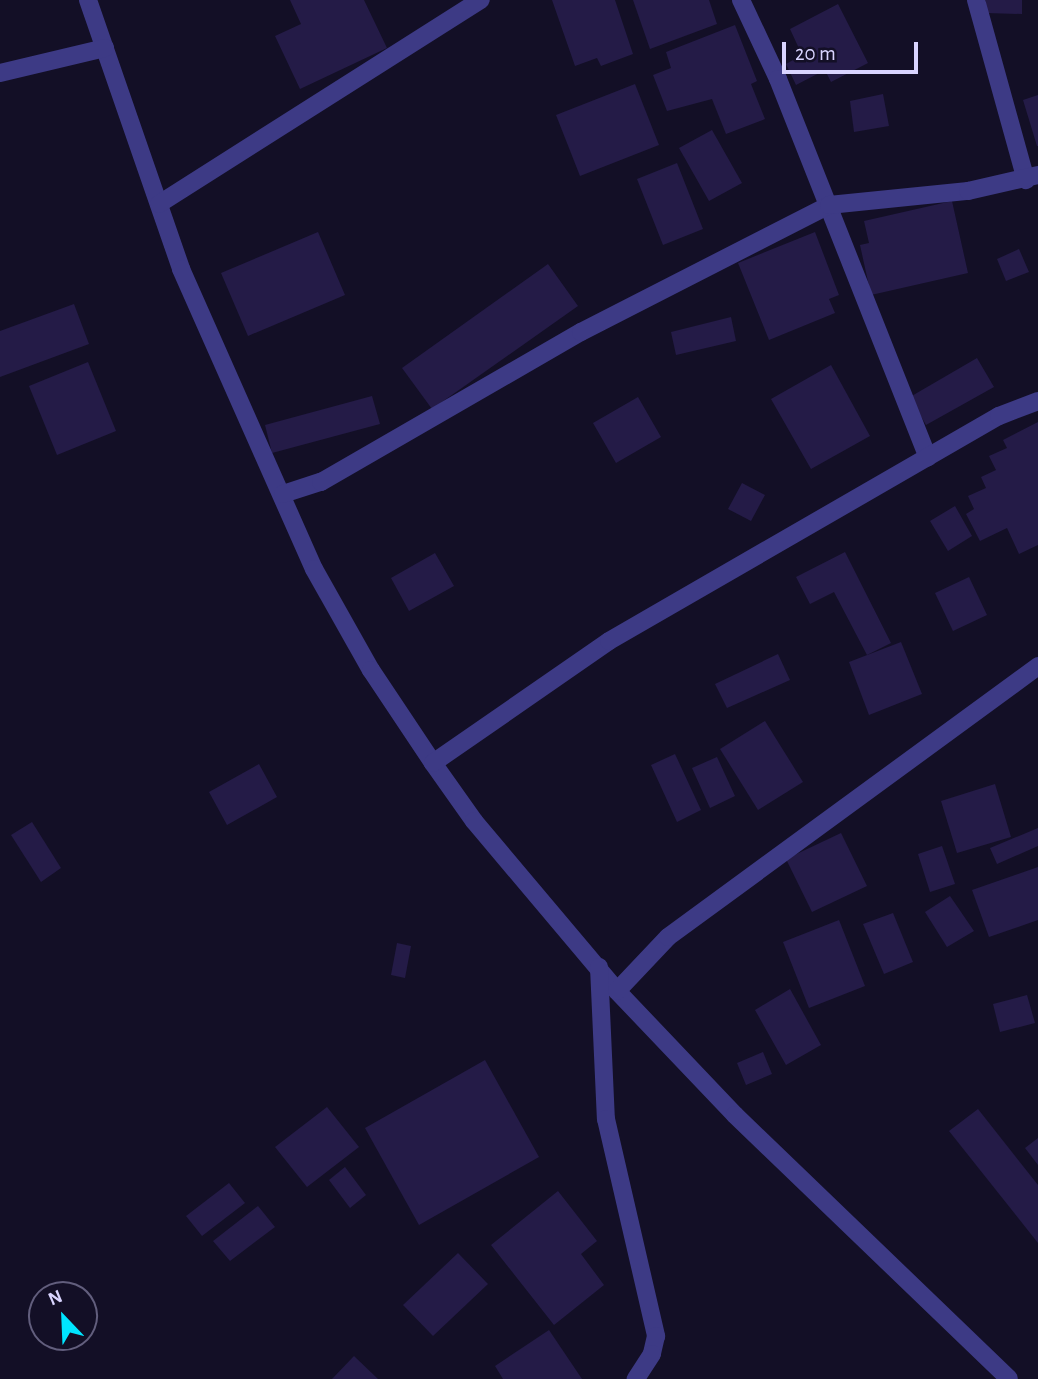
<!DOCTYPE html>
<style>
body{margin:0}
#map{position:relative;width:1038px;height:1379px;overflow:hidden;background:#130f26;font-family:"Alegreya Sans",sans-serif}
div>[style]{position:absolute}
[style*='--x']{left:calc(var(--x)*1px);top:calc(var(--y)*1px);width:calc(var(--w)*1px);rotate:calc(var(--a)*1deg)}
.building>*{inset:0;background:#241b47}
.street>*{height:18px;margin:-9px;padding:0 9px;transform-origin:9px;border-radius:9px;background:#3d3a85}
span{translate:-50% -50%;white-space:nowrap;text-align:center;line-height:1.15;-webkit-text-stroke:5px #130f26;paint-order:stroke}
.north{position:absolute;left:28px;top:1281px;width:70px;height:70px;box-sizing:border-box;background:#130f26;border:2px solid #625e7d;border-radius:50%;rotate:337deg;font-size:19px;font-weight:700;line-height:28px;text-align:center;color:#d9d4ff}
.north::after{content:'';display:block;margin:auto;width:24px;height:32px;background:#00e5ff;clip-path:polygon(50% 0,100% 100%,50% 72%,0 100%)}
.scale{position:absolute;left:782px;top:42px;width:136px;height:32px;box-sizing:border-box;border:4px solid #d9d4ff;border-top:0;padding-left:9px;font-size:21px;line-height:24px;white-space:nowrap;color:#d9d4ff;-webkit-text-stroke:5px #130f26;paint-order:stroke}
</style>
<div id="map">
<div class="building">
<div style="clip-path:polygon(290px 0,364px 0,387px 48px,300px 89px,275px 36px,301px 24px)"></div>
<div style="clip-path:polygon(552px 0,615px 0,633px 54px,601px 66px,597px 58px,575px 66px)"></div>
<div style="clip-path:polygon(633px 0,709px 0,717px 24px,650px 49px)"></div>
<div style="clip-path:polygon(986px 0,1022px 0,1022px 14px,986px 13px)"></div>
<div style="clip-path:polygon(838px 4px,868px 63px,831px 82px,825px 70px,796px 85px,786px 64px,802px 55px,790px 29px)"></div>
<div style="clip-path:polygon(735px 25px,757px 81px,751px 84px,765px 119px,726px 134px,712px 99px,667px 111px,653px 75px,671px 68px,666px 52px)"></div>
<div style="clip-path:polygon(635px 84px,659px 145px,580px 176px,556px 115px)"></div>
<div style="clip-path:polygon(883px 94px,889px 126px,854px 132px,850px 101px)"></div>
<div style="clip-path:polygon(1038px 95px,1038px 146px,1037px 146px,1023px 100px)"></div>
<div style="clip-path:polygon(712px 130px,742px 183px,709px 201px,679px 148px)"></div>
<div style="clip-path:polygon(677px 163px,703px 229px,663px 245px,637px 179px)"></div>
<div style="clip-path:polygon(952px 201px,968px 273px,871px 295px,860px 245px,869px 243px,864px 221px)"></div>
<div style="clip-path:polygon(318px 232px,345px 295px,248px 336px,221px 273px)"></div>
<div style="clip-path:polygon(815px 232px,839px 295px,829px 299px,835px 313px,769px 340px,738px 263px)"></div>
<div style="clip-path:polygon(1019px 249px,1029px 272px,1006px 281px,997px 259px)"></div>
<div style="clip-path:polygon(548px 264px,578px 306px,432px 409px,402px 368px)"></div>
<div style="clip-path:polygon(74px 304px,89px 344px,0 377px,0 331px)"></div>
<div style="clip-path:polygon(731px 317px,736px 341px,676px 355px,671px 332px)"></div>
<div style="clip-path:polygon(977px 358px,994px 387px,926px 425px,910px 397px)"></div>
<div style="clip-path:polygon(88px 362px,116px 431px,57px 455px,29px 386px)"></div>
<div style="clip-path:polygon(831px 365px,870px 436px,811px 469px,771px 399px)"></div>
<div style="clip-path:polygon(372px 396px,380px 424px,272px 453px,265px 425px)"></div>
<div style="clip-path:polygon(638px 397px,661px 437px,616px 463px,593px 423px)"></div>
<div style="clip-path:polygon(1038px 422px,1038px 545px,1019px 554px,1007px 528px,980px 541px,966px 514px,974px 509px,968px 496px,986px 488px,981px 477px,996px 470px,989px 456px,1007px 448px,1003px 440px)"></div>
<div style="clip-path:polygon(742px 483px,765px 495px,751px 521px,728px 509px)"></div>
<div style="clip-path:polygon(955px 506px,972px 536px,948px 551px,930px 521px)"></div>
<div style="clip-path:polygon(845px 552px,891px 643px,867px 655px,834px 592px,810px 604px,796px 577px)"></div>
<div style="clip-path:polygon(435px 553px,454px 586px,409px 611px,391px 578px)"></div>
<div style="clip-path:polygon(969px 577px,987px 615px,953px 631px,935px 593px)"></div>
<div style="clip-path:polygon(901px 642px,922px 694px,869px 715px,849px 662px)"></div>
<div style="clip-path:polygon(778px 654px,790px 680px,727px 708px,715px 684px)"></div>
<div style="clip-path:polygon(765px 721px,803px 782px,758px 810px,720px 749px)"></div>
<div style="clip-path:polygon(675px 754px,701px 810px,677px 822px,651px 765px)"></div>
<div style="clip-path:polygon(717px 757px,735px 796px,710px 808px,692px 768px)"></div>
<div style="clip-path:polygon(259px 764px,277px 797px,227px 825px,209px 792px)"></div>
<div style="clip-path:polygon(995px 784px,1011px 837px,957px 853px,941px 801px)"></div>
<div style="clip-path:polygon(32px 822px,61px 868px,41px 882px,11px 835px)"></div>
<div style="clip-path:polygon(1038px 828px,1038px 846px,997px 864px,990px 848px)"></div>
<div style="clip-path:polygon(841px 833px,867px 886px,812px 912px,786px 859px)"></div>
<div style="clip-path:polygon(942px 846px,955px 884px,930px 892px,918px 854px)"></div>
<div style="clip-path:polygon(1038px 867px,1038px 920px,989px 937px,972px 890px)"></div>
<div style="clip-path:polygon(950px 896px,974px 931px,947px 947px,925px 912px)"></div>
<div style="clip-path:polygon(893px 913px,913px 962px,884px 974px,863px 924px)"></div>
<div style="clip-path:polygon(839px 920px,865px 986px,809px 1008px,783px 942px)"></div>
<div style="clip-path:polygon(397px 943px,411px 946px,405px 978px,391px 975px)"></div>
<div style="clip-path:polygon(790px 989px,821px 1045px,786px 1065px,755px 1010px)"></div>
<div style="clip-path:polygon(1027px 995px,1035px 1023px,1000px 1032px,993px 1004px)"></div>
<div style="clip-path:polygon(763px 1052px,772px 1074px,746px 1085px,737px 1063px)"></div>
<div style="clip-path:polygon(485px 1060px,539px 1157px,419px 1225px,365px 1128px)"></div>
<div style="clip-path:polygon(327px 1107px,359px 1147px,307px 1187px,275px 1147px)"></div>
<div style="clip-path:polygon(978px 1109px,1038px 1185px,1038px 1243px,949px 1131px)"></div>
<div style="clip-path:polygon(1038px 1138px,1038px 1165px,1025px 1148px)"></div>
<div style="clip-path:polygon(345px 1167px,366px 1195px,350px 1208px,329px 1180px)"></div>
<div style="clip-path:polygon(229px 1183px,245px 1203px,202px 1236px,186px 1216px)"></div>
<div style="clip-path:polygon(558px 1191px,597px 1241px,581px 1254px,604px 1285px,554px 1325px,491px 1245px)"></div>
<div style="clip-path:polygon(258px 1206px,275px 1227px,230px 1261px,213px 1241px)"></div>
<div style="clip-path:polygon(458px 1253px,488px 1284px,433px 1336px,403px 1305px)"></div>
<div style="clip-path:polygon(549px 1330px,582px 1379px,503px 1379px,495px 1366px)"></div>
<div style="clip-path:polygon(354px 1356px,378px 1379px,332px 1379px)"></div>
</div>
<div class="street">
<div style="--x:88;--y:0;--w:285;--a:70.9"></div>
<div style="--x:181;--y:269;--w:328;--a:66.1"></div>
<div style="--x:314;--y:569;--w:116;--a:60.6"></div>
<div style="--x:371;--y:670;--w:112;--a:56.3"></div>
<div style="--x:433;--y:763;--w:71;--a:54.7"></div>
<div style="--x:474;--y:821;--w:222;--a:49.9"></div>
<div style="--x:617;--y:991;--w:171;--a:46.4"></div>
<div style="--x:735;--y:1115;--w:380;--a:43.9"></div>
<div style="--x:741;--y:0;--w:87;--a:64.9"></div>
<div style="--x:778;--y:79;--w:407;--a:68.4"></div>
<div style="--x:976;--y:0;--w:187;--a:74.5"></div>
<div style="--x:0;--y:73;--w:108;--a:-13.4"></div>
<div style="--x:159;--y:204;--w:381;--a:-32.4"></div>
<div style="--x:283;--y:494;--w:40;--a:-18"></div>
<div style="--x:321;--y:482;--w:300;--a:-30"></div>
<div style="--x:581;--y:332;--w:279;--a:-27.1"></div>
<div style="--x:829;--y:205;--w:140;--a:-5.8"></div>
<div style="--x:968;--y:191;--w:72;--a:-12.9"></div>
<div style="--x:433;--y:763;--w:214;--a:-34.7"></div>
<div style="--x:609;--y:641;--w:450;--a:-30"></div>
<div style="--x:999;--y:416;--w:42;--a:-21"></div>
<div style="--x:599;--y:967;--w:152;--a:87.4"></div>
<div style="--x:606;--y:1119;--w:223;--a:77"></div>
<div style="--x:656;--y:1336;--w:18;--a:103"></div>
<div style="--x:652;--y:1354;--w:30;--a:123"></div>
<div style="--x:617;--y:991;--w:74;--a:-46.6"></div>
<div style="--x:668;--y:937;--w:459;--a:-36.2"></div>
</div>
<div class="north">N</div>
<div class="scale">20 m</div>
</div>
